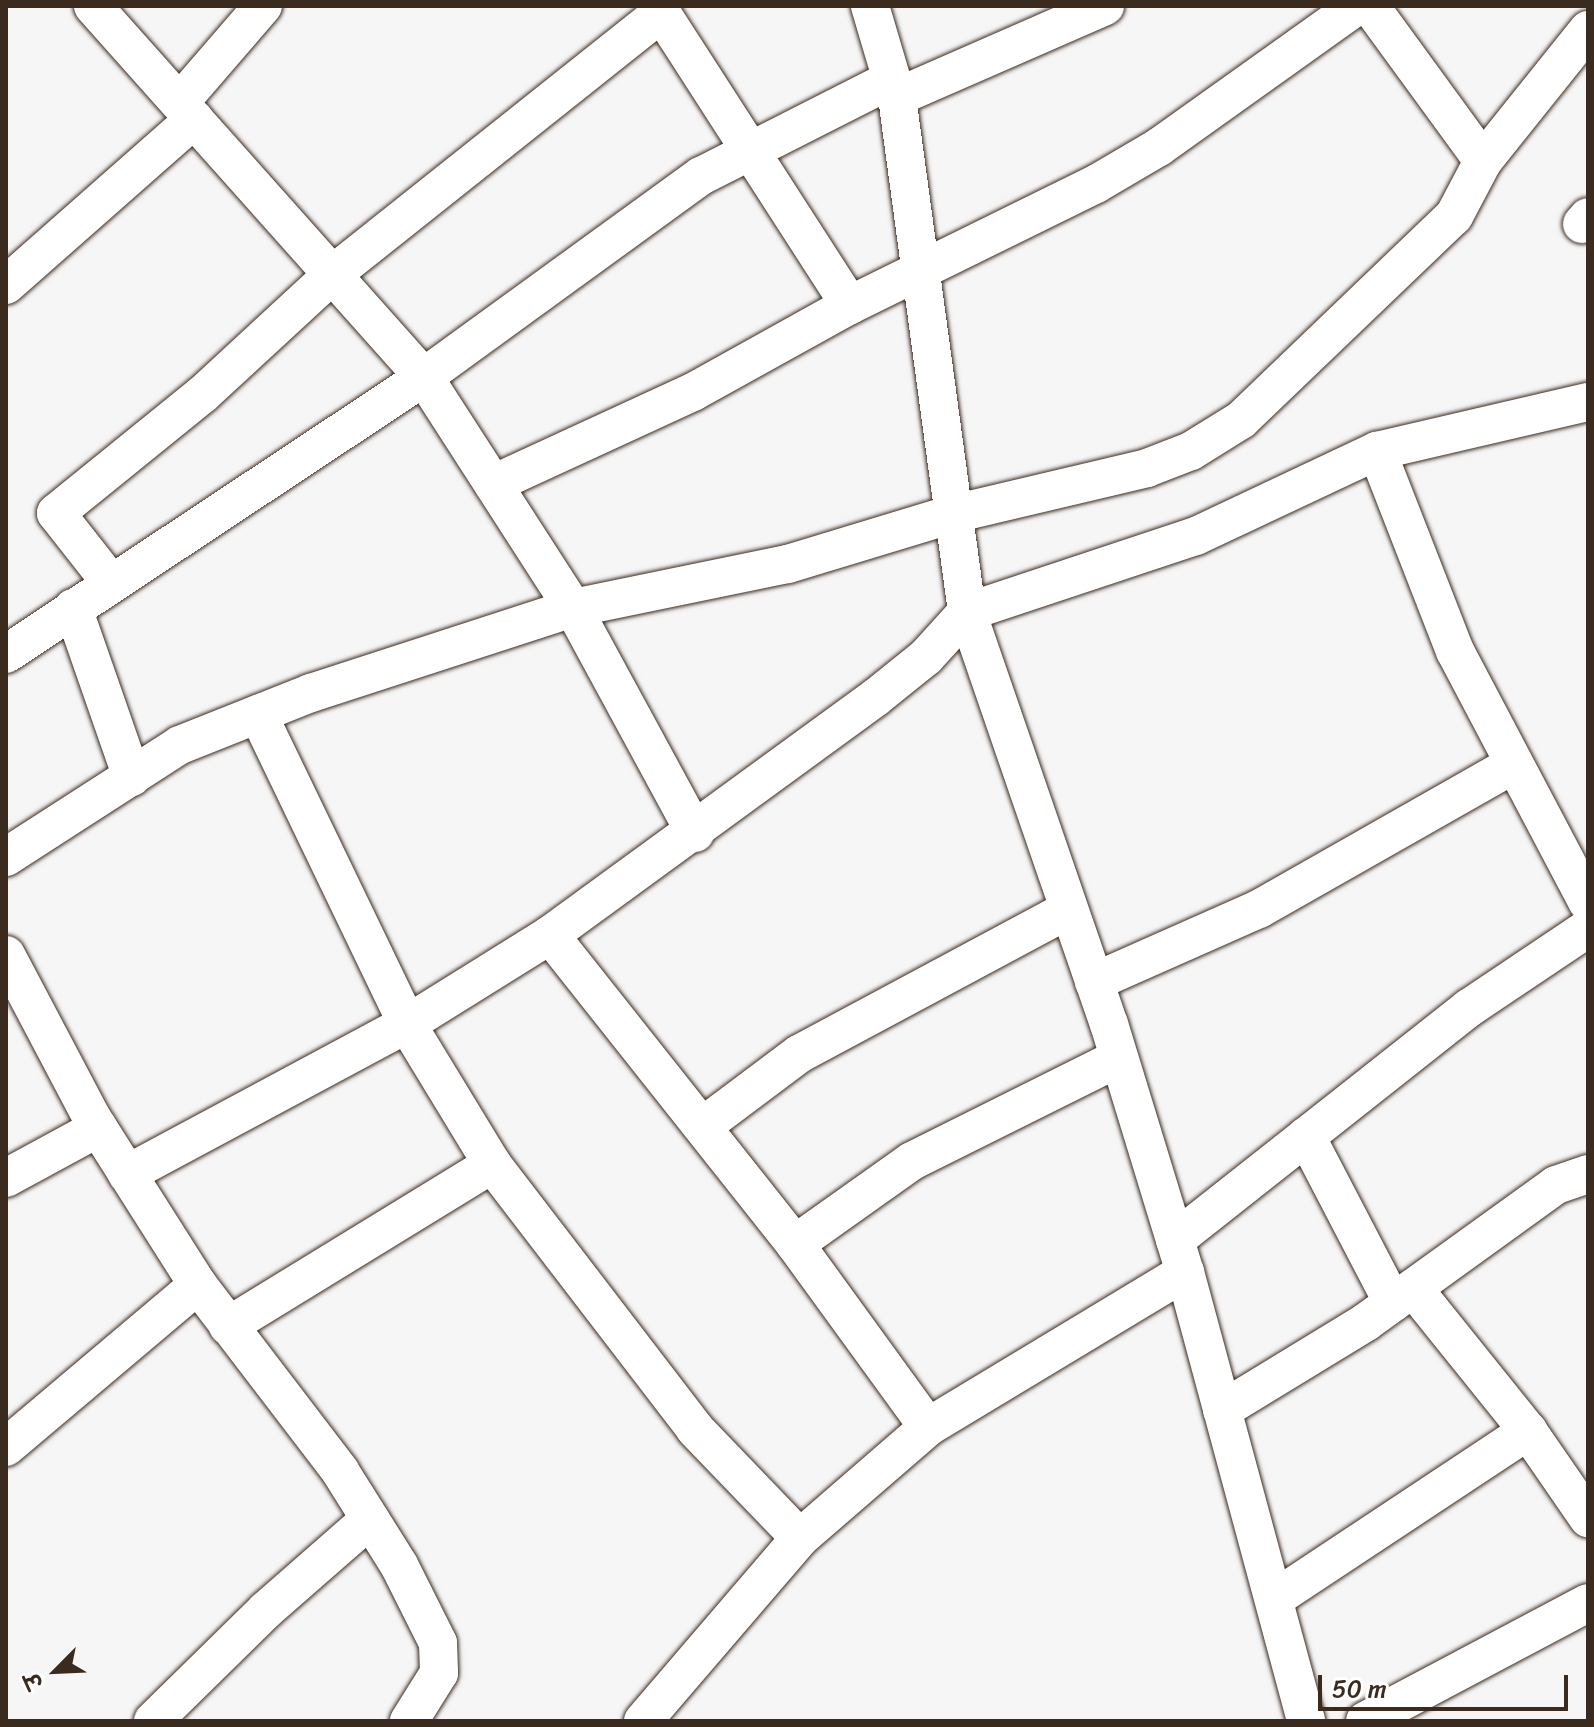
<!DOCTYPE html>
<meta charset="utf-8">
<style>
body{margin:0}
#map{position:relative;width:1594px;height:1727px;overflow:hidden;background:#f7f6f6;font-family:Sriracha,"Playpen Sans Deva",sans-serif}
div>[style]{position:absolute}
[style*='--x']{left:calc(var(--x)*1px);top:calc(var(--y)*1px);width:calc(var(--w)*1px);rotate:calc(var(--a)*1deg)}
.roads{filter:drop-shadow(0 0 2px #3b2a1e) drop-shadow(0 0 2px #3b2a1e)}
.minor>*{height:38px;margin:-19px;padding:0 19px;transform-origin:19px;border-radius:19px;background:#fff}
span{translate:-50% -50%;white-space:nowrap;text-align:center;line-height:1.15;-webkit-text-stroke:8px #fff;paint-order:stroke}
.frame{position:absolute;inset:0;border:8px solid #3b2a1e;pointer-events:none}
.north{position:absolute;left:16px;top:1631px;width:80px;height:80px;-webkit-text-stroke:6px #fff;paint-order:stroke;rotate:246deg;font-size:22px;font-weight:700;line-height:32px;text-align:center;color:#3b2a1e}
.north::after{content:'';display:block;margin:auto;width:28px;height:36px;background:#3b2a1e;clip-path:polygon(50% 0,100% 100%,50% 72%,0 100%)}
.scale{position:absolute;left:1318px;top:1675px;width:250px;height:36px;box-sizing:border-box;border:4px solid #3b2a1e;border-top:0;padding-left:10px;font-size:24px;line-height:28px;white-space:nowrap;color:#3b2a1e;-webkit-text-stroke:6px #fff;paint-order:stroke}
</style>
<div id="map">
<div class="roads">
<div class="minor">
<div style="--x:93;--y:6;--w:497;--a:48.3"></div>
<div style="--x:424;--y:377;--w:275;--a:57.2"></div>
<div style="--x:573;--y:608;--w:256;--a:61.5"></div>
<div style="--x:657;--y:6;--w:356;--a:57.2"></div>
<div style="--x:870;--y:6;--w:95;--a:73.5"></div>
<div style="--x:897;--y:97;--w:520;--a:82.26"></div>
<div style="--x:967;--y:612;--w:436;--a:71"></div>
<div style="--x:1109;--y:1024;--w:259;--a:73"></div>
<div style="--x:1185;--y:1272;--w:465;--a:74.9"></div>
<div style="--x:1370;--y:6;--w:192;--a:53.9"></div>
<div style="--x:1483;--y:161;--w:168;--a:-51.3"></div>
<div style="--x:897;--y:97;--w:227;--a:-23.6"></div>
<div style="--x:180;--y:102;--w:127;--a:-49.2"></div>
<div style="--x:1582;--y:224;--w:9;--a:-49"></div>
<div style="--x:6;--y:285;--w:251;--a:-41.4"></div>
<div style="--x:1377;--y:451;--w:215;--a:68.7"></div>
<div style="--x:1455;--y:651;--w:285;--a:62.2"></div>
<div style="--x:493;--y:484;--w:220;--a:-24.7"></div>
<div style="--x:693;--y:392;--w:179;--a:-29"></div>
<div style="--x:850;--y:305;--w:274;--a:-26.2"></div>
<div style="--x:1096;--y:184;--w:73;--a:-30.4"></div>
<div style="--x:1159;--y:147;--w:243;--a:-35.5"></div>
<div style="--x:111;--y:583;--w:89;--a:-128.2"></div>
<div style="--x:56;--y:513;--w:189;--a:-39"></div>
<div style="--x:203;--y:394;--w:177;--a:-42.7"></div>
<div style="--x:333;--y:274;--w:421;--a:-38.5"></div>
<div style="--x:73;--y:608;--w:179;--a:70.8"></div>
<div style="--x:6;--y:654;--w:501;--a:-33.53"></div>
<div style="--x:424;--y:377;--w:342;--a:-36"></div>
<div style="--x:701;--y:176;--w:214;--a:-26.9"></div>
<div style="--x:258;--y:714;--w:344;--a:64.3"></div>
<div style="--x:407;--y:1024;--w:164;--a:58.7"></div>
<div style="--x:492;--y:1164;--w:334;--a:52.5"></div>
<div style="--x:695;--y:1429;--w:151;--a:46.1"></div>
<div style="--x:6;--y:857;--w:207;--a:-32.8"></div>
<div style="--x:180;--y:745;--w:141;--a:-21.7"></div>
<div style="--x:311;--y:693;--w:275;--a:-18"></div>
<div style="--x:573;--y:608;--w:219;--a:-11.6"></div>
<div style="--x:788;--y:564;--w:172;--a:-16.9"></div>
<div style="--x:953;--y:514;--w:199;--a:-13.3"></div>
<div style="--x:1147;--y:468;--w:47;--a:-21.1"></div>
<div style="--x:1191;--y:451;--w:59;--a:-31.8"></div>
<div style="--x:1241;--y:420;--w:295;--a:-43.8"></div>
<div style="--x:1454;--y:216;--w:62;--a:-62.2"></div>
<div style="--x:550;--y:935;--w:394;--a:51.6"></div>
<div style="--x:795;--y:1244;--w:226;--a:54"></div>
<div style="--x:6;--y:955;--w:184;--a:62.2"></div>
<div style="--x:92;--y:1118;--w:198;--a:57.6"></div>
<div style="--x:198;--y:1285;--w:234;--a:52.6"></div>
<div style="--x:340;--y:1471;--w:111;--a:57.9"></div>
<div style="--x:399;--y:1565;--w:87;--a:63.4"></div>
<div style="--x:438;--y:1643;--w:30;--a:88"></div>
<div style="--x:439;--y:1673;--w:57;--a:122"></div>
<div style="--x:1094;--y:982;--w:180;--a:-23.9"></div>
<div style="--x:1259;--y:909;--w:293;--a:-29.6"></div>
<div style="--x:703;--y:1126;--w:120;--a:-36.9"></div>
<div style="--x:799;--y:1054;--w:306;--a:-28.2"></div>
<div style="--x:1306;--y:1136;--w:188;--a:62.5"></div>
<div style="--x:127;--y:1174;--w:318;--a:-28.2"></div>
<div style="--x:407;--y:1024;--w:168;--a:-31.9"></div>
<div style="--x:550;--y:935;--w:402;--a:-36.1"></div>
<div style="--x:875;--y:698;--w:65;--a:-38.8"></div>
<div style="--x:926;--y:657;--w:61;--a:-47.7"></div>
<div style="--x:967;--y:612;--w:241;--a:-18.4"></div>
<div style="--x:1196;--y:536;--w:200;--a:-25.2"></div>
<div style="--x:1377;--y:451;--w:217;--a:-13.1"></div>
<div style="--x:6;--y:1178;--w:105;--a:-28.5"></div>
<div style="--x:1175;--y:1240;--w:375;--a:-38.3"></div>
<div style="--x:1469;--y:1008;--w:143;--a:-33.9"></div>
<div style="--x:795;--y:1244;--w:143;--a:-35.4"></div>
<div style="--x:912;--y:1161;--w:231;--a:-26.5"></div>
<div style="--x:1413;--y:1288;--w:184;--a:51.2"></div>
<div style="--x:1528;--y:1431;--w:106;--a:55.4"></div>
<div style="--x:228;--y:1326;--w:310;--a:-31.5"></div>
<div style="--x:1222;--y:1410;--w:169;--a:-31.4"></div>
<div style="--x:1366;--y:1322;--w:234;--a:-35.8"></div>
<div style="--x:1556;--y:1185;--w:34;--a:-19"></div>
<div style="--x:6;--y:1447;--w:251;--a:-40.2"></div>
<div style="--x:1274;--y:1599;--w:305;--a:-33.5"></div>
<div style="--x:153;--y:1721;--w:158;--a:-44.5"></div>
<div style="--x:266;--y:1610;--w:138;--a:-41.2"></div>
<div style="--x:643;--y:1721;--w:241;--a:-49.4"></div>
<div style="--x:800;--y:1538;--w:169;--a:-40.9"></div>
<div style="--x:928;--y:1427;--w:300;--a:-31.1"></div>
<div style="--x:1365;--y:1721;--w:252;--a:-27.9"></div>
</div>
</div>
<div class="frame"></div>
<div class="north">उ</div>
<div class="scale">50 m</div>
</div>
